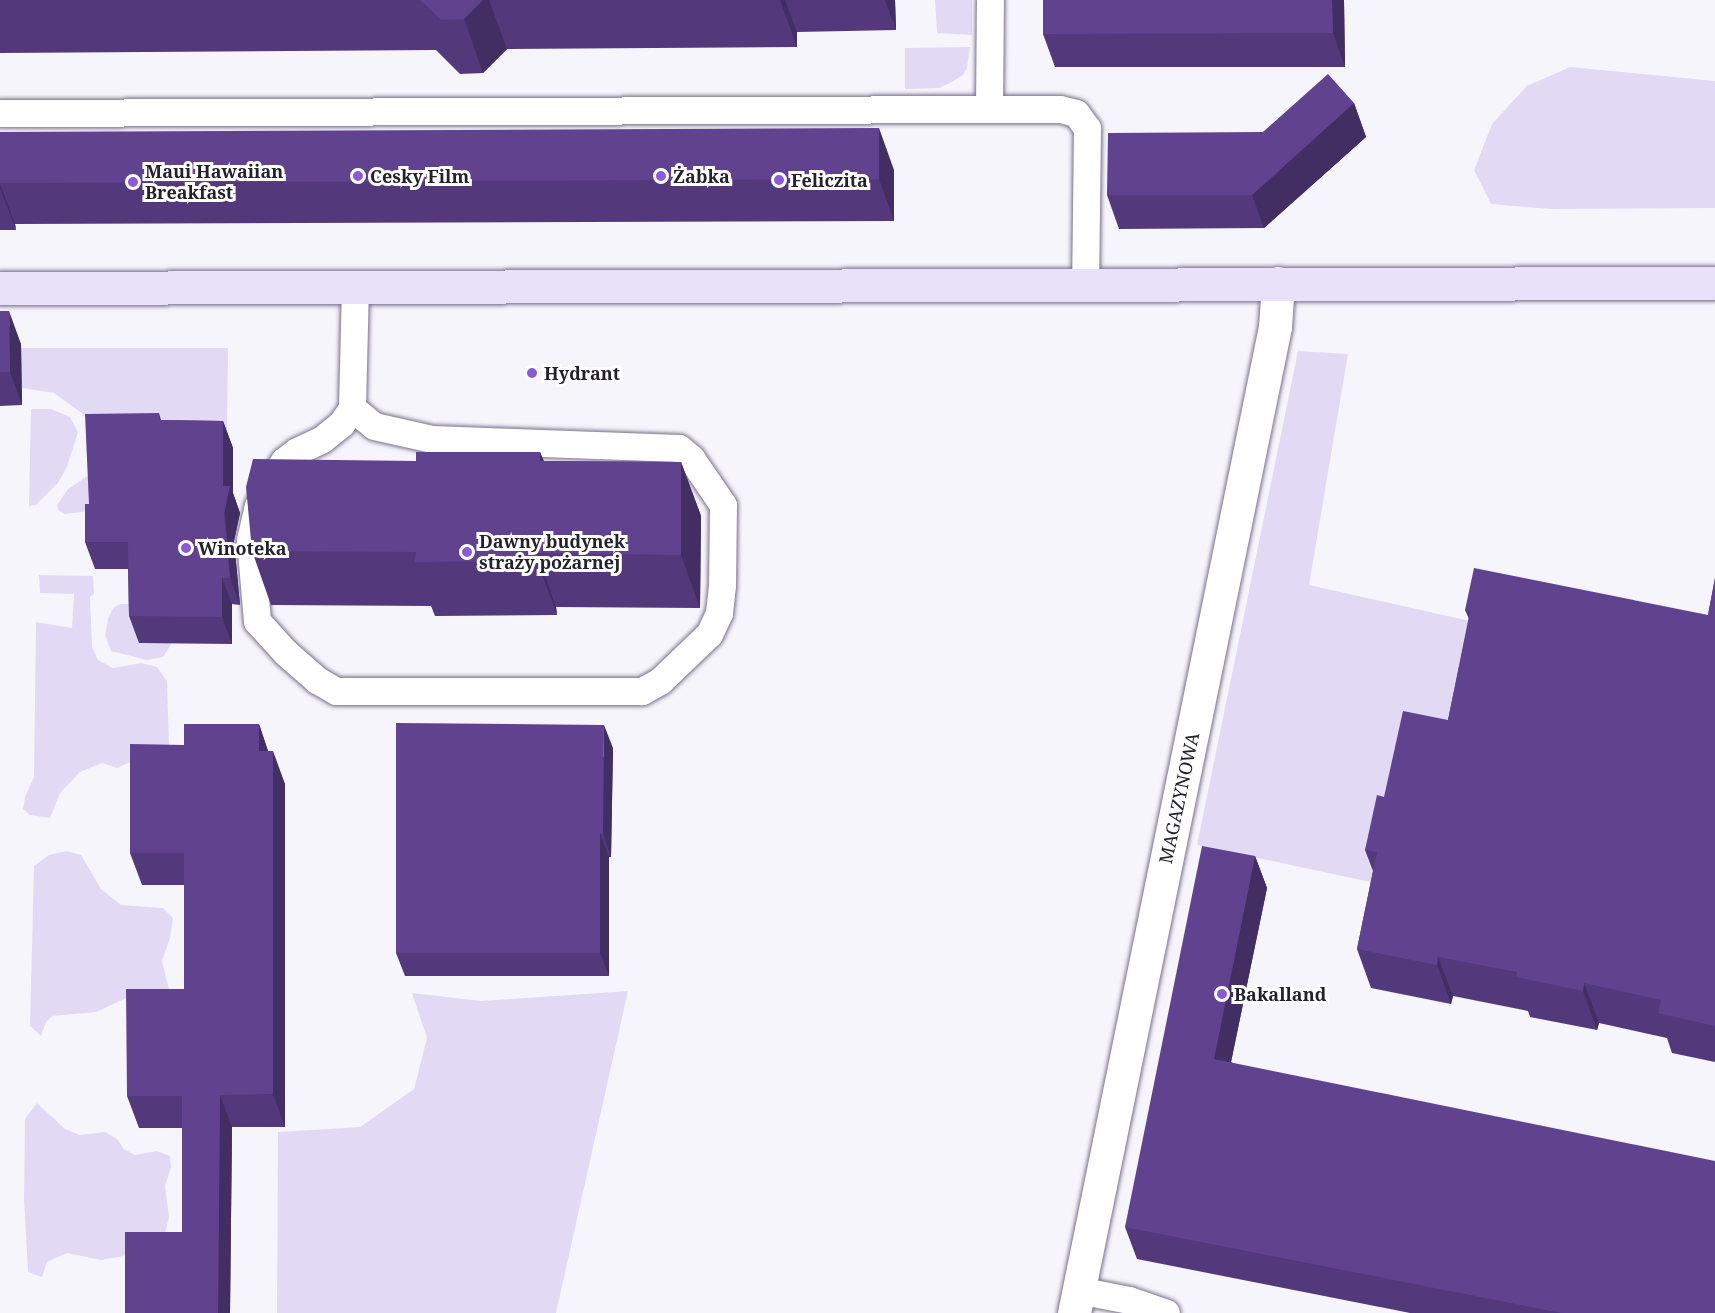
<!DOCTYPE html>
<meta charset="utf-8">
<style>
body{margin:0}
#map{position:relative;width:1715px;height:1313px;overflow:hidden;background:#f7f5fc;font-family:"Noto Serif",serif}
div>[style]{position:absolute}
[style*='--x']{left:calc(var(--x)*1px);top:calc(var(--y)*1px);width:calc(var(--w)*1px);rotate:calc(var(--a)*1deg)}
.green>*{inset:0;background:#e2daf5}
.roads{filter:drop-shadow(0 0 2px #79708d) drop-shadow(0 0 2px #79708d)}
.lane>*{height:27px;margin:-13.5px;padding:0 13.5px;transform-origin:13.5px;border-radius:13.5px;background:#fff}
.street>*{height:33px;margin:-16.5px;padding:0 16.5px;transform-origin:16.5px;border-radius:16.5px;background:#fff}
.secondary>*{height:33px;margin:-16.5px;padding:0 16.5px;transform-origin:16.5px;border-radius:16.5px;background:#e9e0fa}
.wall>*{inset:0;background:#53397b}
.shaded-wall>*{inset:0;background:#432e64}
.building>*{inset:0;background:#60428f}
.dots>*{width:16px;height:16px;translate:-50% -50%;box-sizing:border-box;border:3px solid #fff;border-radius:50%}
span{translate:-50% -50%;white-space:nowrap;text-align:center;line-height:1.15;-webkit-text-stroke:6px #fff;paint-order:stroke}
.poi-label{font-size:18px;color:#24202c;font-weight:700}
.left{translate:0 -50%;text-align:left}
.street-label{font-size:18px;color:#24202c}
</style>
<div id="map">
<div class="green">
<div style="clip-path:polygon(935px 0,972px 0,972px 35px,937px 33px)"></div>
<div style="clip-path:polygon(970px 47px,967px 68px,963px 75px,952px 82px,939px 88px,905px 89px,905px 48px)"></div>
<div style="clip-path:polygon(1570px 67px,1715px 81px,1715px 208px,1550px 209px,1491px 204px,1474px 170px,1492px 124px,1527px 86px)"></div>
<div style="clip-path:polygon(21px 348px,228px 348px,227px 435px,90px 425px,83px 414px,54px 393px,22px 388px)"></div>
<div style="clip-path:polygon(1298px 351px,1348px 354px,1309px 585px,1479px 623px,1451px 757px,1375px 883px,1197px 845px)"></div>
<div style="clip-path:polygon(31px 409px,51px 409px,70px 417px,78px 432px,67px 467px,58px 483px,36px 505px,29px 506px)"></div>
<div style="clip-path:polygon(95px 471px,99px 510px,65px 514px,59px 511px,57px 505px,68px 489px)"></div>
<div style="clip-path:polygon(39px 575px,93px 576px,94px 594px,90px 597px,92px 647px,98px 660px,113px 668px,141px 663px,157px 667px,167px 681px,169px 745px,117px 768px,102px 763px,80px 772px,60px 793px,50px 818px,30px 815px,23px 809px,25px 797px,34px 777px,36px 622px,72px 628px,74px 594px,40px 593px)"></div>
<div style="clip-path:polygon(120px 604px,129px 604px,139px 643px,172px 643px,163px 657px,147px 660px,111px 651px,105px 635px,108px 619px,113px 608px)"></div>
<div style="clip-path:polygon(67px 851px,81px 855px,101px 889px,121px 905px,163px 908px,173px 918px,170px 938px,162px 961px,169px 989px,131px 996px,96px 1012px,52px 1016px,46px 1022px,41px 1036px,30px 1026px,34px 866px,49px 855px)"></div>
<div style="clip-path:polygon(628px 991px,556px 1313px,277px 1313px,278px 1132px,360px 1127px,414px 1089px,427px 1038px,412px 993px,481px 1001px)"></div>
<div style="clip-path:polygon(37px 1103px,65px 1129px,80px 1135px,105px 1132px,117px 1139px,124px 1149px,135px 1155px,157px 1151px,170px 1156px,171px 1167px,165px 1186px,169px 1217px,165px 1234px,151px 1245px,123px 1256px,101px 1260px,67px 1253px,47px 1262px,42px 1277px,28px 1272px,24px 1199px,25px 1119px)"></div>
</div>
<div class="roads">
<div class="lane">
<div style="--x:989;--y:109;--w:71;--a:0"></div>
<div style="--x:1060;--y:109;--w:16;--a:14"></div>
<div style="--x:1076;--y:113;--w:19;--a:54"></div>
<div style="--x:1087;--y:128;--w:156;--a:90.7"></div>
<div style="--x:0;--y:113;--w:989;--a:-0.23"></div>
<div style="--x:989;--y:109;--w:109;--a:-89.5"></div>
<div style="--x:352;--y:408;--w:28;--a:39"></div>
<div style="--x:374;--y:426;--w:59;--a:12.6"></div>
<div style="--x:432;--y:439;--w:247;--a:2.1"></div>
<div style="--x:679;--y:448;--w:16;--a:40"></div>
<div style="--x:691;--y:458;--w:57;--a:55.8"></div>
<div style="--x:723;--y:505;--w:80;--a:90.7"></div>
<div style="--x:722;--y:585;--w:28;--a:96"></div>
<div style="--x:719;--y:613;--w:23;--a:115"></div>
<div style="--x:709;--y:634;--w:68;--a:136.2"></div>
<div style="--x:660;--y:681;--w:21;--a:151"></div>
<div style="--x:642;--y:691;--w:306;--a:180"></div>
<div style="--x:336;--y:691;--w:22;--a:-150"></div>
<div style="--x:317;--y:680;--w:41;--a:-138.9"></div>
<div style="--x:286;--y:653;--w:43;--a:-132.2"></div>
<div style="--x:257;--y:621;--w:81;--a:-94.9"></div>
<div style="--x:250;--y:540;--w:35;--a:-77"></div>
<div style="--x:258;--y:506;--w:21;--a:-65"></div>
<div style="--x:267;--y:487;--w:31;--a:-57"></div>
<div style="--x:284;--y:461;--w:16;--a:-38"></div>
<div style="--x:297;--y:451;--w:26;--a:-25"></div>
<div style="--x:321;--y:440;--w:26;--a:-39"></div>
<div style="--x:341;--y:424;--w:19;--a:-55"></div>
<div style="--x:352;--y:408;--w:121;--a:-88.6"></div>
<div style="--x:1078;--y:1290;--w:52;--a:11.1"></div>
<div style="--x:1129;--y:1300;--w:39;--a:19"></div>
</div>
<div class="street">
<div style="--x:1074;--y:1313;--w:1006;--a:-78.48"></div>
<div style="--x:1275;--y:327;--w:44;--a:-86.1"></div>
</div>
<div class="secondary">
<div style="--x:0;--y:288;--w:1715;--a:-0.17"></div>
</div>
</div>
<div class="wall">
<div style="clip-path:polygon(0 0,895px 0,896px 30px,797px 32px,797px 47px,507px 49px,483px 73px,460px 74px,436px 50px,0 53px)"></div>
<div style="clip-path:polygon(1344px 0,1345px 67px,1055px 67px,1043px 34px)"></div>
<div style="clip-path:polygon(1354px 103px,1366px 137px,1264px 228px,1119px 229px,1107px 195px,1263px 132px)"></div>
<div style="clip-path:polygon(0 132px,894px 170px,894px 221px,15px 224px,16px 230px,0 230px)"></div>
<div style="clip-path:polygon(0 311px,21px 344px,22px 405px,0 406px)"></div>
<div style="clip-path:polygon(159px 413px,161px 420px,223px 421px,233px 448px,233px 493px,240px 513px,234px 541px,240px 605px,232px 604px,232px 644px,139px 643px,129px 616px,128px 569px,95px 569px,85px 542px,89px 504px)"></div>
<div style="clip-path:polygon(540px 452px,544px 461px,681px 462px,701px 516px,700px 608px,556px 607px,557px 615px,435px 616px,431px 606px,271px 605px,252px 551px,416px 461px)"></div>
<div style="clip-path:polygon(1715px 578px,1715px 1062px,1672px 1053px,1667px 1038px,1599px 1023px,1597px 1030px,1530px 1017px,1528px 1011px,1453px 996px,1451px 1004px,1371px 988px,1357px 949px,1373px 871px,1365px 850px,1384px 797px,1448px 720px,1469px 619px,1465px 610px,1708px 615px)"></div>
<div style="clip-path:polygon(259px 724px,268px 751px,285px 784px,285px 1127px,232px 1127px,230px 1313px,125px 1313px,182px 1232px,182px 1128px,139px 1128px,127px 1096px,184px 989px,184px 885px,142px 885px,130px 853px,184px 745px)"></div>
<div style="clip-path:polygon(613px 748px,611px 857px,609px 857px,609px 976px,405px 976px,396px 953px)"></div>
<div style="clip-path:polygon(1255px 856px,1267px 888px,1231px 1062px,1715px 1313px,1410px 1313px,1137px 1259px,1125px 1227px)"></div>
</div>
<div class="shaded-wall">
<div style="clip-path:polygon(483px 0,489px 0,507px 49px,483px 73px,464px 19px)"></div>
<div style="clip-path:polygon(780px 0,785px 0,797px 32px,797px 47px)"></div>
<div style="clip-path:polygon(885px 0,895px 0,896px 30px)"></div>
<div style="clip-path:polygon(1332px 0,1344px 0,1345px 67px,1333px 33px)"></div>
<div style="clip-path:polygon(1354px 103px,1366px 137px,1264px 228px,1252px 195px)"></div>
<div style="clip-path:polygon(879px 128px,894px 170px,894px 221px,879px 179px)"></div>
<div style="clip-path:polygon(0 184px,15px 224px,16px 230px,0 188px)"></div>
<div style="clip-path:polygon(9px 311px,21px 344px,22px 405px,10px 372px)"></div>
<div style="clip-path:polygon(223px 421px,233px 448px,233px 493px,240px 513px,234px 541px,240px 605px,230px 578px,223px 486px)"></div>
<div style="clip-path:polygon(540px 452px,560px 506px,540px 461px)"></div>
<div style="clip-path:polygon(681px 462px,701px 516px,700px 608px,681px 555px)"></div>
<div style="clip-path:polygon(537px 553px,556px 607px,557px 615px,537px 561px)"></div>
<div style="clip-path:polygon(222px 578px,232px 604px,232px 644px,222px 617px)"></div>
<div style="clip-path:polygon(259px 724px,270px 757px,259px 751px)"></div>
<div style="clip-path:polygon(604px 725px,613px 748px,611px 857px,603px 834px)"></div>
<div style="clip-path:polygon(273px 751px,285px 784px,285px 1127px,273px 1094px)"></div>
<div style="clip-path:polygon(600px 833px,609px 857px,609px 976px,600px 953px)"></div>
<div style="clip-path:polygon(1255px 856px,1267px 888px,1225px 1091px,1214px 1059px)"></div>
<div style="clip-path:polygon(1438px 957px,1453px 996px,1451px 1004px,1437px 965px)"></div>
<div style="clip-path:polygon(1584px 983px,1599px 1023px,1597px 1030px,1583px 991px)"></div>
<div style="clip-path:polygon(220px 1095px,232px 1127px,230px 1313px,218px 1313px)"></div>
</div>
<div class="building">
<div style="clip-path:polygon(420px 0,483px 0,464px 19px,441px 20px)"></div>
<div style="clip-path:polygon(1043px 0,1332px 0,1333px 33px,1043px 34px)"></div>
<div style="clip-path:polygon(1328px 74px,1354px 103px,1252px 195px,1107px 195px,1108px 133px,1263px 132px)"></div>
<div style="clip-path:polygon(879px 128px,879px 179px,0 183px,0 132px)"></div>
<div style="clip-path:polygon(0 311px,9px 311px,10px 372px,0 372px)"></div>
<div style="clip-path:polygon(159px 413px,159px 420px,223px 421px,223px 486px,230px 486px,224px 514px,230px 578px,222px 578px,222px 617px,129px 616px,128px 542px,85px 542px,85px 504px,89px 504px,85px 414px)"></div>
<div style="clip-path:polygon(416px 452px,540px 452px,540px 461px,681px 462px,681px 555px,537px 553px,537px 561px,415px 562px,416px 552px,252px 551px,246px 487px,253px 459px,416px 461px)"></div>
<div style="clip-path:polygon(1474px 568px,1708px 615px,1715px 578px,1715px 1026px,1658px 1013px,1661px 1000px,1584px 983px,1583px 991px,1516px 977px,1517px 972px,1438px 957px,1437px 965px,1357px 949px,1377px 852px,1365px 850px,1377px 795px,1384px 797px,1403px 711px,1448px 720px,1470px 611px,1465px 610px)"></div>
<div style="clip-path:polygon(396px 723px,604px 725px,603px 834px,600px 833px,600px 953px,396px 953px)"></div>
<div style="clip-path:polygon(184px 724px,259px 724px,259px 751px,273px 751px,273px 1094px,220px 1095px,218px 1313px,125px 1313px,125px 1232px,182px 1232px,182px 1096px,127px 1096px,126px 989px,184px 989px,184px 853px,130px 853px,130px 744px,184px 745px)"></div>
<div style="clip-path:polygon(1202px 846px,1255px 856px,1214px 1059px,1715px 1161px,1715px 1313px,1561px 1313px,1125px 1227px)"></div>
</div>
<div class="dots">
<div style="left:358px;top:176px;background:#8b5bd4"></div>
<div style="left:661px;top:176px;background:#8b5bd4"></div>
<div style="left:779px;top:180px;background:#8b5bd4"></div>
<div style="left:133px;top:182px;background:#8b5bd4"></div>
<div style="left:532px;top:373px;background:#8b5bd4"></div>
<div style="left:186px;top:548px;background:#8b5bd4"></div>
<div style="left:467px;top:552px;background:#8b5bd4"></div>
<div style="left:1222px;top:994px;background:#8b5bd4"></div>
</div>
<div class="poi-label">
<span class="left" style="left:145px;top:182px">Maui Hawaiian<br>Breakfast</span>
<span class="left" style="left:370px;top:176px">Cesky Film</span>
<span class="left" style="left:673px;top:176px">Żabka</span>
<span class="left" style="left:791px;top:180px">Feliczita</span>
<span class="left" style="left:544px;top:373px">Hydrant</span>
<span class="left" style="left:479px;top:552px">Dawny budynek<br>straży pożarnej</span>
<span class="left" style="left:198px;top:548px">Winoteka</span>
<span class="left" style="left:1234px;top:994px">Bakalland</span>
</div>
<div class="street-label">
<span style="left:1179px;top:798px;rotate:-78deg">MAGAZYNOWA</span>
</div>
</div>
